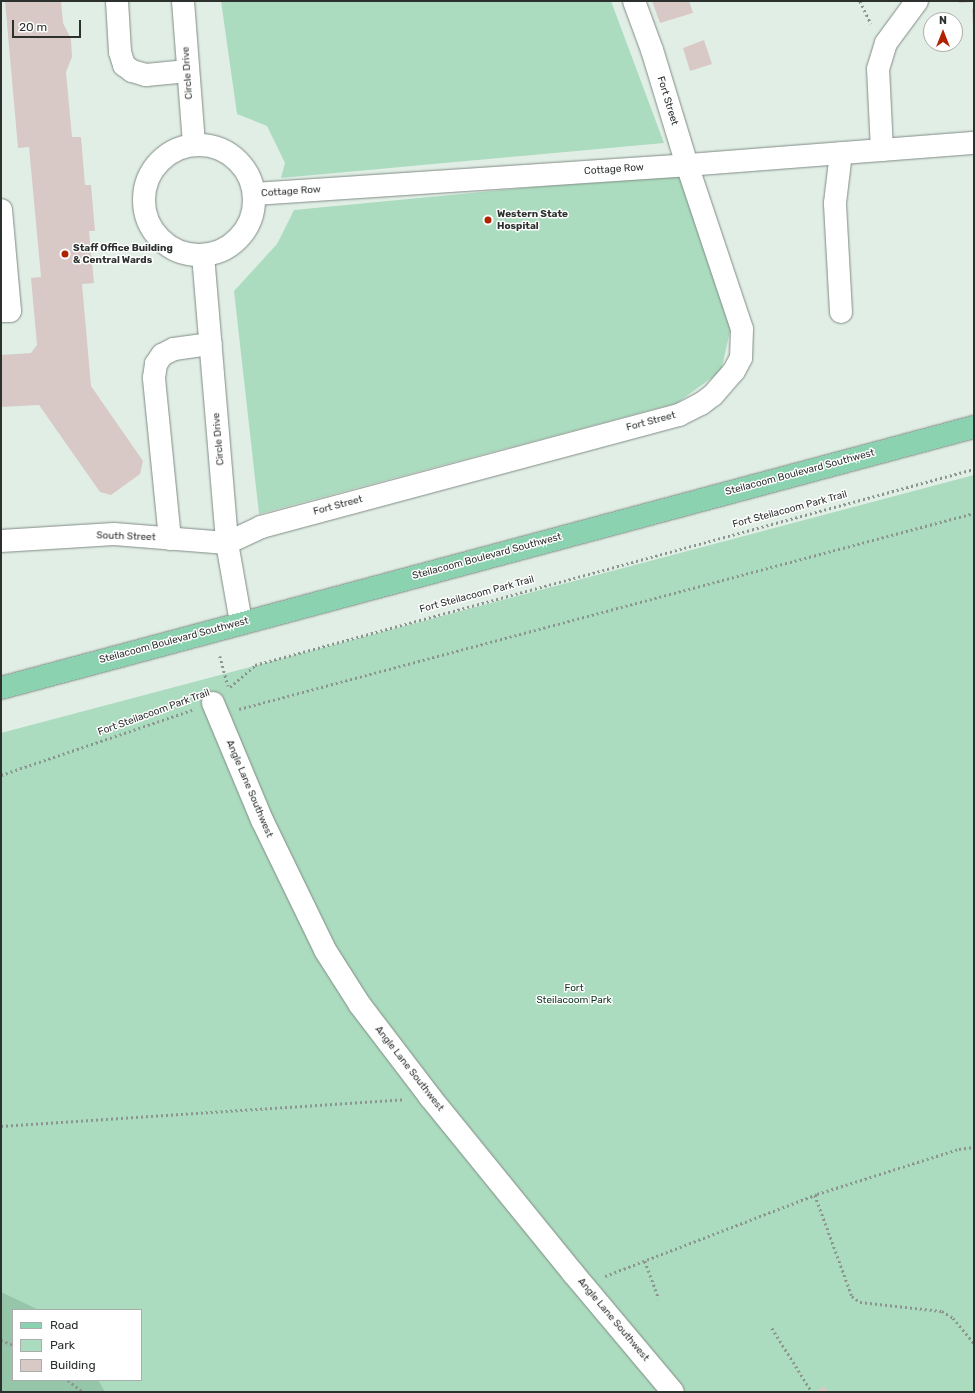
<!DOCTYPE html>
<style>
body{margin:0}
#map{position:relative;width:975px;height:1393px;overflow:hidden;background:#e1eee6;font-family:Rubik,sans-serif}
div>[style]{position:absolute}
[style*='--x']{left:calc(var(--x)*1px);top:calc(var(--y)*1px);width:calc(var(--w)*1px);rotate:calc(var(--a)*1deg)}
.green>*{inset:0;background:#acdcbf}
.forest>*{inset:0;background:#96c6a9}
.building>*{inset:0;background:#d8c9c6}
.path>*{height:2.5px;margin-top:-1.25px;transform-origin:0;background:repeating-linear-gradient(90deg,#8c958f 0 2px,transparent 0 5px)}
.roads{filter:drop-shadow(0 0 1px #808c85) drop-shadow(0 0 1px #808c85)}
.minor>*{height:22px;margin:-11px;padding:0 11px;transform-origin:11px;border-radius:11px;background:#fff}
.minor>.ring{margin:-11px;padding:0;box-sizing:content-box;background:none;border:22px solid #fff;border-radius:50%}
.major>*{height:22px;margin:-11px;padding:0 11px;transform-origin:11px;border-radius:11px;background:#8bd3b0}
.dots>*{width:11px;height:11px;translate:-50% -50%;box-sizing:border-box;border:2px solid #fff;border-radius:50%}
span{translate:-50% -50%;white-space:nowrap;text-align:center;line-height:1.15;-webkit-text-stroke:3px #fff;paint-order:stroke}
.street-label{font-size:10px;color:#2c312e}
.poi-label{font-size:10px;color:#2c312e;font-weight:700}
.left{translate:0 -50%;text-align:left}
.park-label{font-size:10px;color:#0c3420}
.frame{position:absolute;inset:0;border:2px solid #2c312e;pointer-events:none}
.legend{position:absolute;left:12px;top:1309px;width:130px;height:72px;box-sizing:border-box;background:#fff;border:1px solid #abadab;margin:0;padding:5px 7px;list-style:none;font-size:12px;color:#2c312e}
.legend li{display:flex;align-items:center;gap:8px;height:20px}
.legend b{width:20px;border:1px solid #abadab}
.north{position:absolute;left:923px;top:12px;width:40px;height:40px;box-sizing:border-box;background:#fff;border:1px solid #abadab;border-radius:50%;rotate:0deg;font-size:11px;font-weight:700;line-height:16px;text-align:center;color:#2c312e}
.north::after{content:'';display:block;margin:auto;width:14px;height:18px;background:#b02301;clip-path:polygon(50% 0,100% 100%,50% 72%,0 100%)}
.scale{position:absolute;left:12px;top:20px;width:69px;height:18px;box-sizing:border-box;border:2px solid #2c312e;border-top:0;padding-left:5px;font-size:12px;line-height:14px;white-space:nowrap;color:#2c312e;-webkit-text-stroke:3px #fff;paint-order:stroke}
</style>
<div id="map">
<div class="green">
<div style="clip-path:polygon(221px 1px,611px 1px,664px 143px,281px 178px,285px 163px,267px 126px,237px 114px)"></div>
<div style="clip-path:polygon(680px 173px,731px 327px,721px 371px,677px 403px,259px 514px,234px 291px,277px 244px,294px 210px)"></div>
<div style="clip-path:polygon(evenodd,974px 475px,974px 1392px,1px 1392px,1px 733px,974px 475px,13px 1310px,141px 1310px,141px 1380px,13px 1380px,13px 1310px)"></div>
</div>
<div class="forest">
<div style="clip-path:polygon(1px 1292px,39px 1310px,13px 1310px,13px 1380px,98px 1380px,105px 1392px,1px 1392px)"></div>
</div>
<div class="building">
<div style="clip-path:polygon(5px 1px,61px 1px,63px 23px,71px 39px,72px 57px,66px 72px,72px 137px,81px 137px,85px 185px,91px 185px,95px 231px,89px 231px,94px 283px,82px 284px,91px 386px,143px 461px,140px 474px,111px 495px,100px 492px,39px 405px,1px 407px,1px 355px,31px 353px,37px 345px,31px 278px,41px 277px,29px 147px,18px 148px)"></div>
<div style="clip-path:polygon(652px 1px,689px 1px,693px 13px,660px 23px)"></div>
<div style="clip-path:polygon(959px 1px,973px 1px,973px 2px,959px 3px)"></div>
<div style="clip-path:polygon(972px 9px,974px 9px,974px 28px,973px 28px)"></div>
<div style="clip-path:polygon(704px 40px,712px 64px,690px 71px,683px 48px)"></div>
<div style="clip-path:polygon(824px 1386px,828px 1392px,815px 1392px)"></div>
</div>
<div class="path">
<div style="--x:860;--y:1;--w:25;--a:64"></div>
<div style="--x:220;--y:656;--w:31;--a:75"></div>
<div style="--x:230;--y:687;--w:33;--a:-41"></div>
<div style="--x:255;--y:665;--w:745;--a:-15.25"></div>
<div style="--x:239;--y:709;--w:761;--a:-14.93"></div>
<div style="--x:1;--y:775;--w:202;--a:-18.8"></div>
<div style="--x:1;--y:1126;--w:404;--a:-3.8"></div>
<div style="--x:815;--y:1195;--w:108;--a:69.9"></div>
<div style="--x:852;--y:1296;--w:10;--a:37"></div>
<div style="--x:860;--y:1302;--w:82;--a:6.3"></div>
<div style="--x:942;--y:1311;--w:13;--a:32"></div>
<div style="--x:953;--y:1318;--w:33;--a:50"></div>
<div style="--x:645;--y:1261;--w:40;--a:69.8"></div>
<div style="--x:605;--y:1276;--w:227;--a:-21.1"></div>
<div style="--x:817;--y:1194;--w:149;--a:-17.6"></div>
<div style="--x:959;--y:1149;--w:15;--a:-8"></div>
<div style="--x:772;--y:1328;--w:75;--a:58"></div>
<div style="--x:1;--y:1340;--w:13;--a:23"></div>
<div style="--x:68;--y:1380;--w:19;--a:39"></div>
</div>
<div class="roads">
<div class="minor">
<div style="--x:117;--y:1;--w:51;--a:86.6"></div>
<div style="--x:120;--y:52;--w:14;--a:73"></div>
<div style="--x:124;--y:65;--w:10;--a:37"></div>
<div style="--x:132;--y:71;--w:15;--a:16"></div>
<div style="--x:146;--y:75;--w:42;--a:-5.4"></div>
<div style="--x:183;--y:1;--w:144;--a:85.6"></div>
<div class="ring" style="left:144px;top:145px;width:88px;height:88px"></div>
<div style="--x:882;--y:150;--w:81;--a:-92.8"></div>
<div style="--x:878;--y:69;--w:27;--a:-73"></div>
<div style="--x:886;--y:43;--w:52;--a:-53.6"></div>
<div style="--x:254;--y:194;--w:434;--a:-3.8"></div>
<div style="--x:687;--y:165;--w:288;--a:-4.4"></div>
<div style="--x:1;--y:210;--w:101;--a:84.9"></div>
<div style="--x:10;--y:311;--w:9;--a:180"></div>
<div style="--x:203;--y:255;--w:289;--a:85.2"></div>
<div style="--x:227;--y:543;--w:80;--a:80"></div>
<div style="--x:841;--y:312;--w:109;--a:-93.2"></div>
<div style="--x:835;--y:203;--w:50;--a:-83.2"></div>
<div style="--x:170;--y:539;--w:162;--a:-95.7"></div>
<div style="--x:154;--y:378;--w:14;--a:-82"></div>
<div style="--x:156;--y:364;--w:11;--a:-56"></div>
<div style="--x:162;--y:355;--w:13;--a:-27"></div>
<div style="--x:174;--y:349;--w:37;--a:-8"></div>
<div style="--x:1;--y:541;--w:113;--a:-3.5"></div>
<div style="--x:114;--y:534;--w:113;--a:4.6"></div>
<div style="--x:227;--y:543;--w:38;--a:-25"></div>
<div style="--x:261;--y:527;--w:433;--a:-15"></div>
<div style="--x:679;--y:415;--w:25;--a:-27"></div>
<div style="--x:701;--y:404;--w:15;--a:-37"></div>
<div style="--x:713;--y:395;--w:32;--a:-49"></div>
<div style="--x:734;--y:371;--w:15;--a:-62"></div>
<div style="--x:741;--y:358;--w:29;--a:-88"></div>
<div style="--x:742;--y:329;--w:173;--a:-108.5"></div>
<div style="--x:687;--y:165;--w:120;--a:-106.9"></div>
<div style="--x:652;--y:50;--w:52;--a:-110.2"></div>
<div style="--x:213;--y:703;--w:127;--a:67.3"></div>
<div style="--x:262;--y:820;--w:144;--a:64.1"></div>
<div style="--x:325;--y:950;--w:65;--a:57.5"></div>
<div style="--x:360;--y:1005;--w:116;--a:52.7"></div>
<div style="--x:430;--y:1097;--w:227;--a:50.9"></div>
<div style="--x:573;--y:1273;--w:155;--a:50"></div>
</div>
<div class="major">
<div style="--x:1;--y:688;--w:1007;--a:-15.02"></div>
</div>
</div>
<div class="dots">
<div style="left:488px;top:220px;background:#b02301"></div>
<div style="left:65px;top:254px;background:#b02301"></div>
</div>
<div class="street-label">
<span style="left:188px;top:73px;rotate:-94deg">Circle Drive</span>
<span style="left:667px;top:101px;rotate:73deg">Fort Street</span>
<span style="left:614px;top:170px;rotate:-4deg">Cottage Row</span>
<span style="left:291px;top:192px;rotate:-4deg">Cottage Row</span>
<span style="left:651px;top:422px;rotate:-15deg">Fort Street</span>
<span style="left:219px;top:439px;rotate:-95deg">Circle Drive</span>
<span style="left:800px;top:473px;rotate:-15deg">Steilacoom Boulevard Southwest</span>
<span style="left:338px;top:506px;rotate:-15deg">Fort Street</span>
<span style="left:790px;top:510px;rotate:-15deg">Fort Steilacoom Park Trail</span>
<span style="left:126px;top:537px;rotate:2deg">South Street</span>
<span style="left:487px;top:557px;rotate:-15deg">Steilacoom Boulevard Southwest</span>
<span style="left:477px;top:595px;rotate:-15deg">Fort Steilacoom Park Trail</span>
<span style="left:174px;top:641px;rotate:-15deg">Steilacoom Boulevard Southwest</span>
<span style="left:154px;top:713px;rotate:-20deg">Fort Steilacoom Park Trail</span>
<span style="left:249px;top:789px;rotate:67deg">Angle Lane Southwest</span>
<span style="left:409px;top:1069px;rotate:52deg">Angle Lane Southwest</span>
<span style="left:613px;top:1320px;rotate:50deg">Angle Lane Southwest</span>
</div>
<div class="poi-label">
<span class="left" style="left:497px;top:220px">Western State<br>Hospital</span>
<span class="left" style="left:73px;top:254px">Staff Office Building<br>&amp; Central Wards</span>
</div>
<div class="park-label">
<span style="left:574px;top:994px">Fort<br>Steilacoom Park</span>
</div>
<div class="frame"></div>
<ul class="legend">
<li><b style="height:5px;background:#8bd3b0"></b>Road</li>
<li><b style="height:11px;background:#acdcbf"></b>Park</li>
<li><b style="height:11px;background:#d8c9c6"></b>Building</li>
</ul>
<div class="north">N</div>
<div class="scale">20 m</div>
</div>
